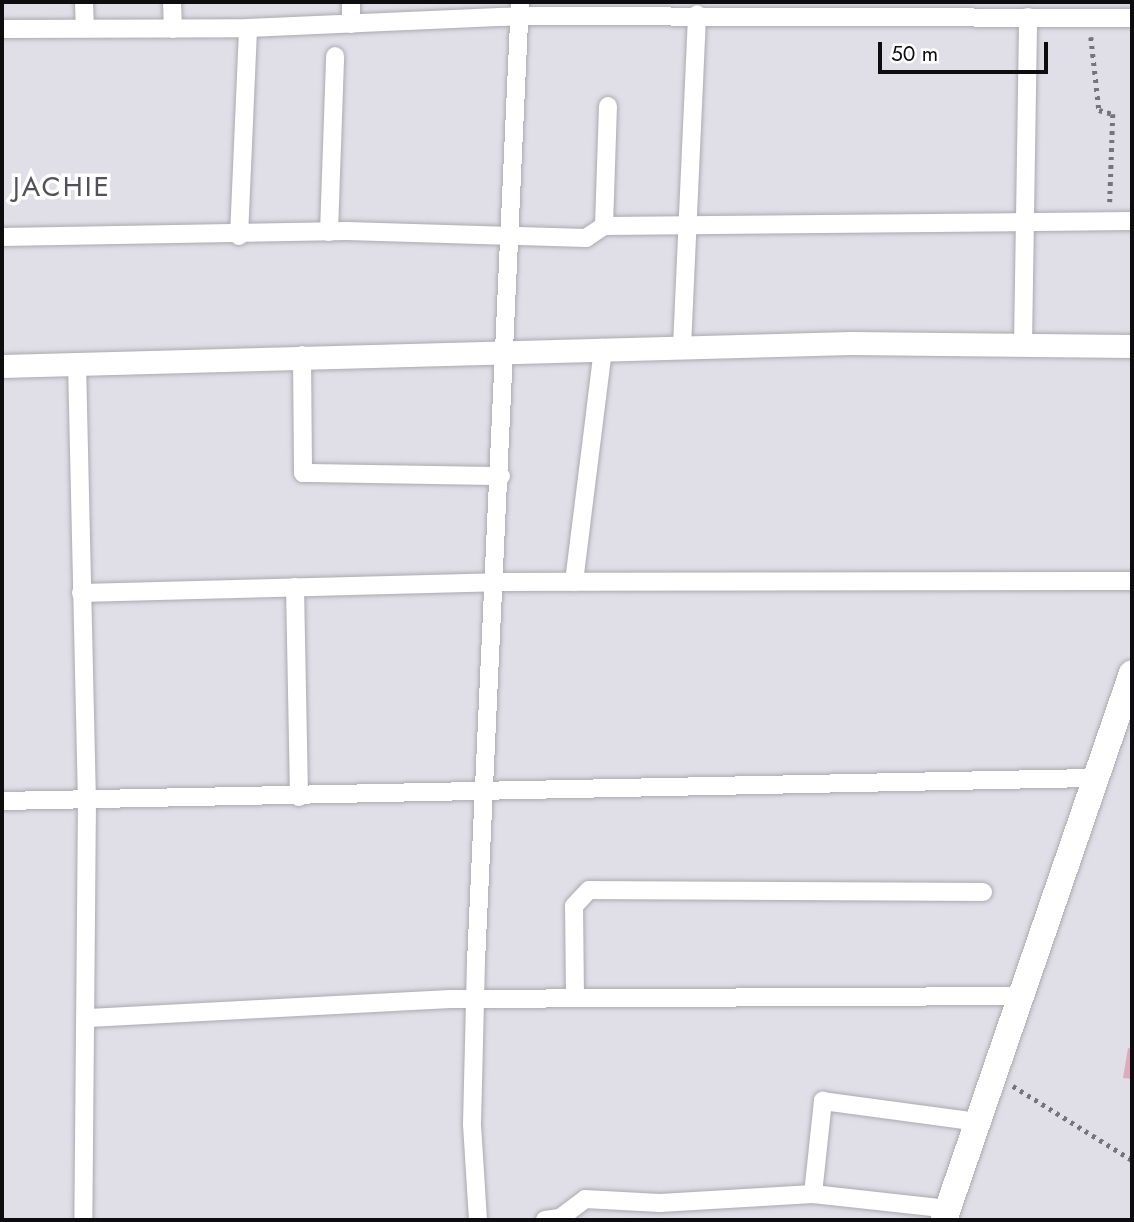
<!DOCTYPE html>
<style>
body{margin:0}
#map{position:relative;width:1134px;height:1222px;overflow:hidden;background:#e0dfe7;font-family:Jost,sans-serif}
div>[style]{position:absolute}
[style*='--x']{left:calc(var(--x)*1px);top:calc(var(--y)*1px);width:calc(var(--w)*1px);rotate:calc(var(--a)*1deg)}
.building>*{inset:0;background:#ddabbc}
.path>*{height:4.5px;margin-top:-2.25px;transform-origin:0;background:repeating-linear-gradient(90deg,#75747a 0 3.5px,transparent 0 8.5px)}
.roads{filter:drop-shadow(0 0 2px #aaaab1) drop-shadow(0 0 2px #aaaab1)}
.minor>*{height:18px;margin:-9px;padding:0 9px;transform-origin:9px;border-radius:9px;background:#fff}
.tertiary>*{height:23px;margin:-11.5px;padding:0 11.5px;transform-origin:11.5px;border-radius:11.5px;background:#fff}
.secondary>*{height:26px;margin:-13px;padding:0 13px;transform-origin:13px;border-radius:13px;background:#fff}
span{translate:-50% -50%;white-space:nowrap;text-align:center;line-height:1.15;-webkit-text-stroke:7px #fff;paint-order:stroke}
.quarter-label{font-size:28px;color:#515157;letter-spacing:2px}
.frame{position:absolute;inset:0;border:4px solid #0d0d10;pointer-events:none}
.scale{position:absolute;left:878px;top:42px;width:170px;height:32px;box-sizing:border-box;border:4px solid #0d0d10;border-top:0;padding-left:9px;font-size:21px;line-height:24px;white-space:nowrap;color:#0d0d10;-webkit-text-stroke:5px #fff;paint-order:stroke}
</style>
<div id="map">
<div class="building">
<div style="clip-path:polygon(1128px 1048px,1132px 1049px,1132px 1079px,1123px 1078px)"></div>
</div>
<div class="path">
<div style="--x:1091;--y:37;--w:73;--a:83.7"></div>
<div style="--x:1099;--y:110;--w:15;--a:16"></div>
<div style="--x:1113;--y:114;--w:88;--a:92"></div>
<div style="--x:1013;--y:1086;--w:140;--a:31.9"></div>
</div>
<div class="roads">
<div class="minor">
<div style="--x:84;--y:2;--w:25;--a:88"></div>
<div style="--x:172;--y:2;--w:27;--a:88"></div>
<div style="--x:351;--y:2;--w:22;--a:90"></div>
<div style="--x:2;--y:29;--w:246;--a:-0.2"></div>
<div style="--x:248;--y:28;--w:271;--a:-2.5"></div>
<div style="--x:519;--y:16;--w:613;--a:0.19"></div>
<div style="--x:604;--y:226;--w:120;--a:-88.1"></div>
<div style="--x:329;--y:232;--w:176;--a:-88"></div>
<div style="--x:239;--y:236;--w:208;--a:-87.5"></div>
<div style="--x:2;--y:237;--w:345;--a:-1"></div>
<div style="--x:347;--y:231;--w:239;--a:1.7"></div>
<div style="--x:586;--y:238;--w:22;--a:-34"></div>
<div style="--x:604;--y:226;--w:528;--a:-0.54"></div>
<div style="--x:1023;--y:344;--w:327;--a:-89.1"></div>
<div style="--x:682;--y:347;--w:333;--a:-87.4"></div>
<div style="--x:302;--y:355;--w:118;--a:89.5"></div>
<div style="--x:303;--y:473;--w:198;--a:0.9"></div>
<div style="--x:77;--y:362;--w:438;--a:88.7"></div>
<div style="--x:87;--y:800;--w:420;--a:90.5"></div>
<div style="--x:574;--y:582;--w:236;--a:-82.9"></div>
<div style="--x:295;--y:587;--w:210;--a:88.9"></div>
<div style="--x:81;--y:593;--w:415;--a:-1.5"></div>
<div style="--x:496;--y:582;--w:636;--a:-0.09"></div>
<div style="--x:2;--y:801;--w:1093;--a:-1.21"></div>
<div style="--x:575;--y:997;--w:91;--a:-90.6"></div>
<div style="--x:574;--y:906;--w:22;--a:-47"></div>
<div style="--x:589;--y:890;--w:394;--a:0.3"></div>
<div style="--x:88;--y:1018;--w:363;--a:-3"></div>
<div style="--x:451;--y:999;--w:570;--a:-0.3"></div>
<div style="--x:813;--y:1194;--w:94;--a:-83.9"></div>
<div style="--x:823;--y:1101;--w:156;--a:7.7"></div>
<div style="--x:478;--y:1220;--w:96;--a:-93.6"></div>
<div style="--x:472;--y:1124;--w:162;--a:-88.6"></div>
<div style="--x:476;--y:962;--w:961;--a:-87.38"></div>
<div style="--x:545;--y:1220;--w:15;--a:-8"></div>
<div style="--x:560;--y:1218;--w:31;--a:-37"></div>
<div style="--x:585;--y:1199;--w:75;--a:3.1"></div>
<div style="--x:660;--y:1203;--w:153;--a:-3.4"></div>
<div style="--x:813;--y:1194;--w:136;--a:6.3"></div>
</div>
<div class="tertiary">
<div style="--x:2;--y:366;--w:849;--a:-1.55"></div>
<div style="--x:851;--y:343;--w:281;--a:0.6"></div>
</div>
<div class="secondary">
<div style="--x:944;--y:1220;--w:578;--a:-71.03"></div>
</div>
</div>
<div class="quarter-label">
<span style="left:62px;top:187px">JACHIE</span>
</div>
<div class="frame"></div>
<div class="scale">50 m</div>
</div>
